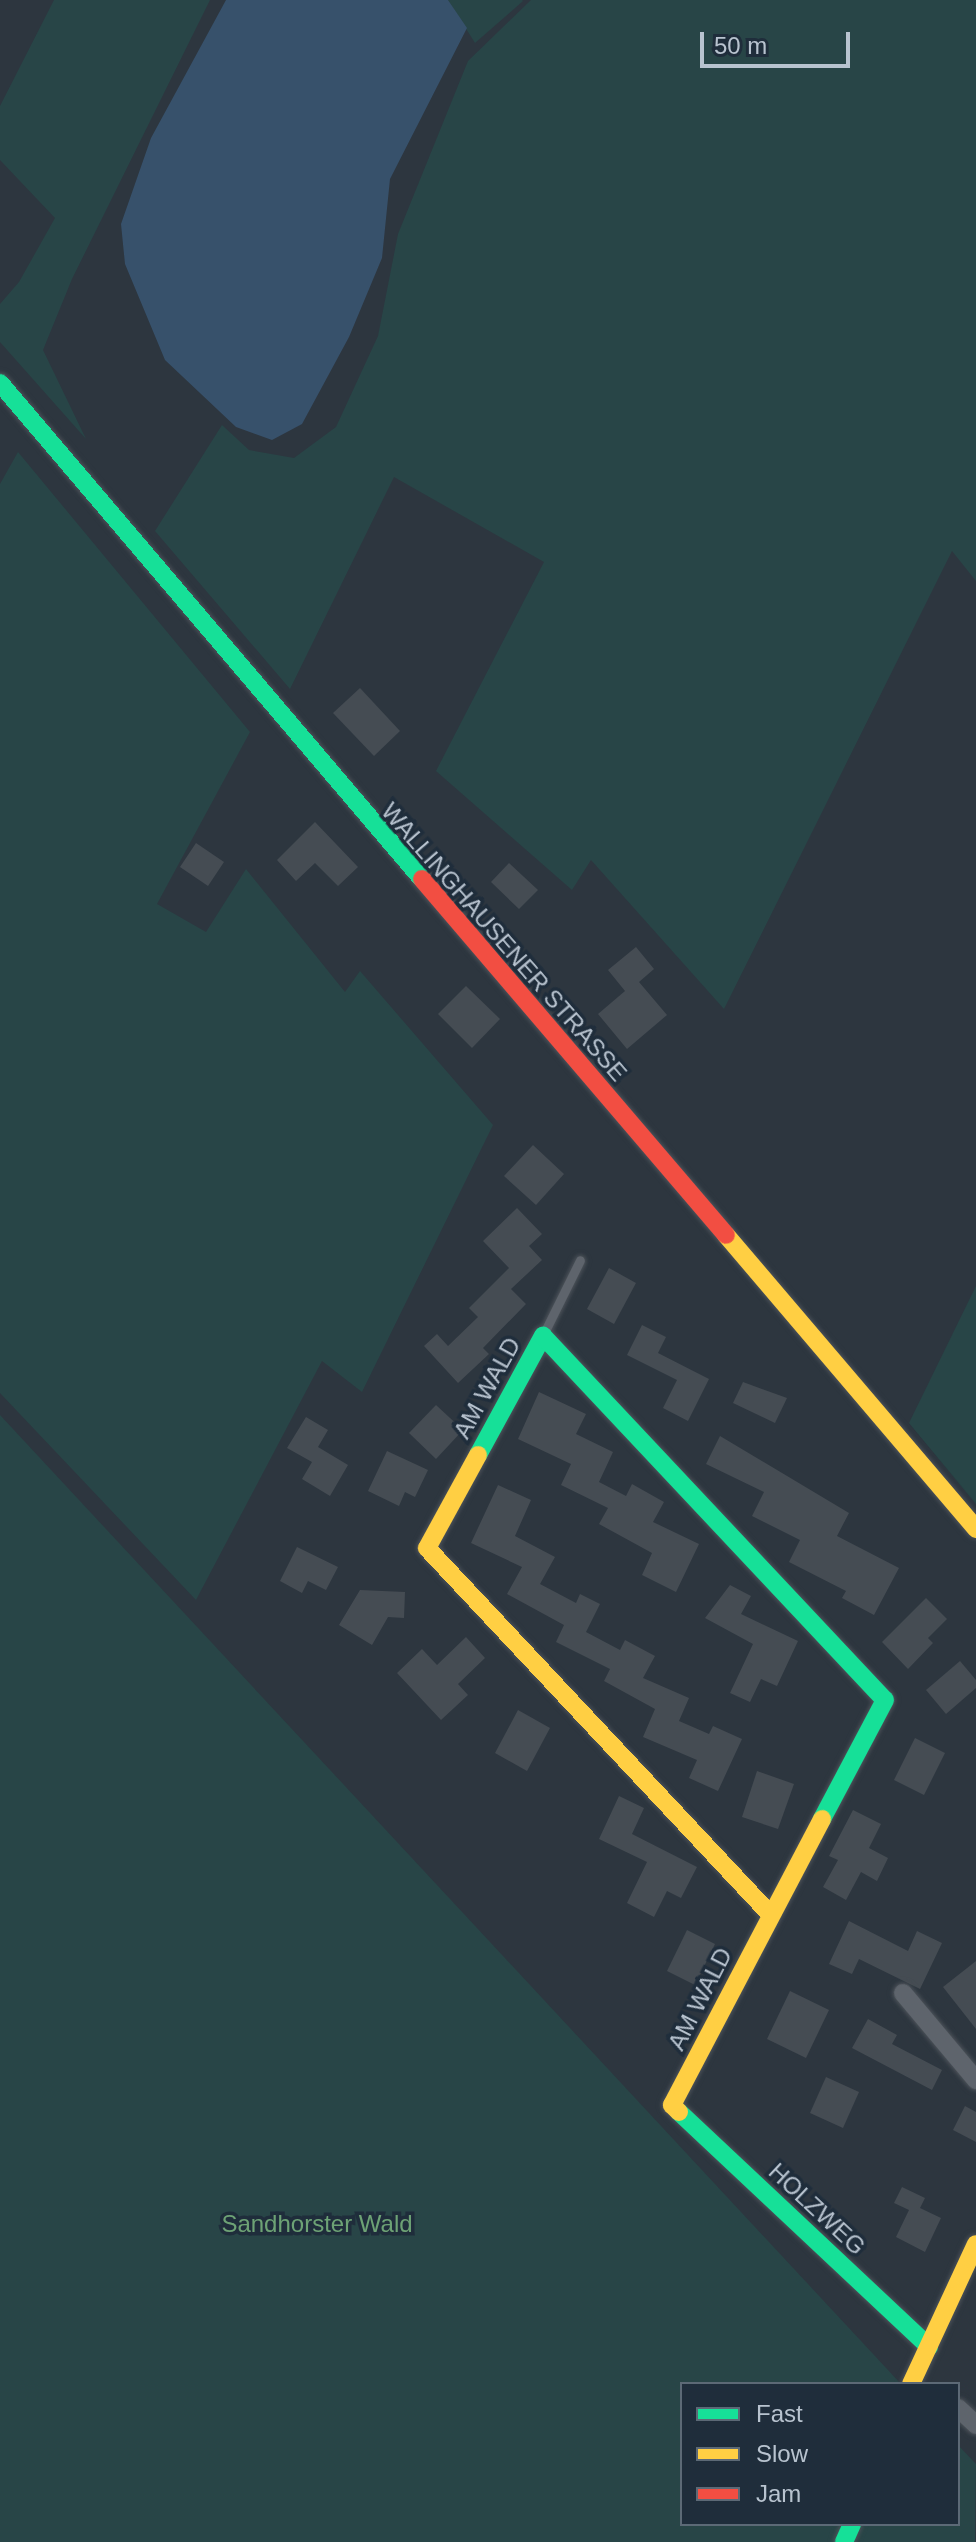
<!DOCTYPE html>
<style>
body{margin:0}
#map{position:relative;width:976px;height:2542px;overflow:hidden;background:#2d363f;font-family:Arial,sans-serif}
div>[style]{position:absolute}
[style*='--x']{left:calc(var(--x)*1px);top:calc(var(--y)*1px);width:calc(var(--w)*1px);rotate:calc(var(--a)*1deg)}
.green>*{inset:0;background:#284547}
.water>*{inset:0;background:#37516b}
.building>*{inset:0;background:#454c53}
.roads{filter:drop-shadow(0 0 2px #4c5259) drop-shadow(0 0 2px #4c5259)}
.lane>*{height:9px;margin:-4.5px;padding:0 4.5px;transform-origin:4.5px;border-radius:4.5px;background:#5e646c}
.street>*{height:18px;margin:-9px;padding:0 9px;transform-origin:9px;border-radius:9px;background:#5e646c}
.fast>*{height:18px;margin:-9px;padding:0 9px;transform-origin:9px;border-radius:9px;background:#16e098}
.slow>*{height:18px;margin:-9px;padding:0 9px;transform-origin:9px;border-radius:9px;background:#ffcf43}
.jam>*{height:18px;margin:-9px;padding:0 9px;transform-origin:9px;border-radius:9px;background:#f24e42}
span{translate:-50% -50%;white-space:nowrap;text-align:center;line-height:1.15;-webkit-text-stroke:7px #1f2d3b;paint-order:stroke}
.street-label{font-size:24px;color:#b8c3cf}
.park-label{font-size:24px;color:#6da275}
.legend{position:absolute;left:680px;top:2382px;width:280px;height:144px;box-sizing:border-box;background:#1f2d3b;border:2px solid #5c6976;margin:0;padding:10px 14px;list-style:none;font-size:24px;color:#b8c3cf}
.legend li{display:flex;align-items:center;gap:16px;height:40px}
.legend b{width:40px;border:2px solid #5c6976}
.scale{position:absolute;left:700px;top:32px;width:150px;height:36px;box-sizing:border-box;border:4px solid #b8c3cf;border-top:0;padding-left:10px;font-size:24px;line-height:28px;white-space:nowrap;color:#b8c3cf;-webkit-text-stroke:6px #1f2d3b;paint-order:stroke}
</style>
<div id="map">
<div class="green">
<div style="clip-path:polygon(54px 0,210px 0,72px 279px,43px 350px,86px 439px,0 342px,0 304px,19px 282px,55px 218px,0 160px,0 106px)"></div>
<div style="clip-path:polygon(448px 0,522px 0,523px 1px,475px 43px)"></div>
<div style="clip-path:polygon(531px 0,976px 0,976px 581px,952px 551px,724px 1009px,591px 860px,572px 890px,436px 771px,544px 562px,394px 477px,290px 689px,155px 531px,222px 425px,249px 450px,294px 458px,336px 427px,378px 336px,398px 234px,468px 61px)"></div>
<div style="clip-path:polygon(18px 452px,250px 732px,157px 904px,206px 932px,246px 869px,345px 992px,360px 971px,493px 1125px,362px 1392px,322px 1361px,196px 1600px,0 1393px,0 484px)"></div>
<div style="clip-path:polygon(976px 1286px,976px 1504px,909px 1423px)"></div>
<div style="clip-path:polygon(0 1415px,901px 2384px,682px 2384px,682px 2524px,958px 2524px,958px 2445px,976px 2464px,975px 2542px,0 2542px)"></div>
</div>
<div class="water">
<div style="clip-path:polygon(226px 0,448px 0,467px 28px,390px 179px,382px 258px,349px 337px,302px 424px,272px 440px,236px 427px,165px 360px,125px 264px,121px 224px,151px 138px)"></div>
</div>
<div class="building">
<div style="clip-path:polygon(360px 688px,400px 731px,374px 756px,333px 713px)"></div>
<div style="clip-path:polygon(315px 822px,358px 867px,338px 886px,315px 863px,296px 881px,277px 860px)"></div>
<div style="clip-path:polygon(196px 843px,224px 862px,208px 886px,180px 867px)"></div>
<div style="clip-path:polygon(509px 863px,538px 890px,519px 909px,491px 882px)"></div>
<div style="clip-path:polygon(636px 947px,654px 969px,639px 982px,667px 1015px,627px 1049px,598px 1014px,625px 991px,608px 970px)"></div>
<div style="clip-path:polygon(466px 986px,500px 1019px,472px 1048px,438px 1014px)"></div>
<div style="clip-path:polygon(533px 1145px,564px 1174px,536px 1205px,504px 1176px)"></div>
<div style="clip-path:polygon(517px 1208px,542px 1234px,529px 1246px,542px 1260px,511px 1289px,526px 1304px,483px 1348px,489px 1354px,458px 1383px,424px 1346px,437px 1334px,448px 1346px,478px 1317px,469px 1308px,509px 1268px,483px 1241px)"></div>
<div style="clip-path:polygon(609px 1268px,636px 1283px,614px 1324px,587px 1309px)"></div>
<div style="clip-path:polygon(642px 1325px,666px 1337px,658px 1353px,709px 1379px,688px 1421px,663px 1408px,677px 1380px,627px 1355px)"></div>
<div style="clip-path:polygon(743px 1382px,787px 1398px,775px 1423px,733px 1403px)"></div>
<div style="clip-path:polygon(539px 1392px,586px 1414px,576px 1434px,613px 1452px,599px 1482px,626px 1496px,632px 1484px,664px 1502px,653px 1522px,699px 1544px,676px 1592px,642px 1575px,652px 1553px,599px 1524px,608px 1508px,561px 1485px,571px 1464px,518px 1439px)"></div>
<div style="clip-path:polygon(436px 1405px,463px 1430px,436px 1459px,409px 1433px)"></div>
<div style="clip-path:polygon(306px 1417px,328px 1430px,318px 1447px,348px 1465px,330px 1496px,302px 1479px,312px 1462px,287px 1448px)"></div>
<div style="clip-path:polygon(720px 1436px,849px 1513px,837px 1536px,899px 1568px,874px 1615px,842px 1598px,846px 1591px,789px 1562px,800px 1540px,752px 1516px,764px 1492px,706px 1464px)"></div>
<div style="clip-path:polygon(387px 1451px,428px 1470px,415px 1497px,405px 1492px,399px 1506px,368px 1491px)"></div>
<div style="clip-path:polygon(498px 1485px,531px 1500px,515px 1536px,555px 1557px,540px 1584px,576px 1603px,580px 1594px,600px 1604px,586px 1632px,620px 1650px,625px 1640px,655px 1656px,643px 1678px,689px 1698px,679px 1721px,709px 1734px,713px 1726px,742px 1739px,718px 1791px,689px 1778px,697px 1760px,643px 1737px,655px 1709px,604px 1681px,610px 1669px,556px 1642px,564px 1625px,507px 1594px,522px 1567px,471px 1543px)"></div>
<div style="clip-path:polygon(297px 1547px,338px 1567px,326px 1590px,308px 1581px,302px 1593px,280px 1581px)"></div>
<div style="clip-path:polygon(730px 1585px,751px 1596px,741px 1614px,798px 1641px,777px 1686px,761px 1679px,750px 1702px,730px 1693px,753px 1644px,705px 1618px)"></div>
<div style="clip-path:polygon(360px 1590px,405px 1592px,404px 1618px,388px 1617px,372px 1645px,339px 1625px)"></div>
<div style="clip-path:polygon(926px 1598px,947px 1619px,928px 1638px,933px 1643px,908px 1669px,882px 1642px)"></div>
<div style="clip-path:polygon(466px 1637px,485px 1658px,458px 1684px,468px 1695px,441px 1720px,397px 1673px,422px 1649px,437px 1665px)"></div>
<div style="clip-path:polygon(960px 1661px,976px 1680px,976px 1688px,946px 1714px,926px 1690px)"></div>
<div style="clip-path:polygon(518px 1710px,550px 1728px,527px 1771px,495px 1753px)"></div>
<div style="clip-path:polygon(915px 1738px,945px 1753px,924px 1795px,894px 1780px)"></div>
<div style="clip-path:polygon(757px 1771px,794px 1784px,778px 1829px,742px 1817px)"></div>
<div style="clip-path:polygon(619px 1796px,644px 1808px,632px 1834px,697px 1867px,681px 1898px,667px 1891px,654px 1917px,627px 1903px,647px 1862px,599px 1839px)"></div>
<div style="clip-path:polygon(853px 1810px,881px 1824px,869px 1848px,888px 1858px,877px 1881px,861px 1872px,846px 1900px,823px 1887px,838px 1860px,829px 1856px)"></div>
<div style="clip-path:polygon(849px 1921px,908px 1951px,917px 1931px,942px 1943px,920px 1989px,859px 1959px,852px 1974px,829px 1964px)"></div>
<div style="clip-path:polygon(687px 1930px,715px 1944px,695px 1985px,667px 1971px)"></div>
<div style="clip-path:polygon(976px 1961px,976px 2029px,943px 1987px)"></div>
<div style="clip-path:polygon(790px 1991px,829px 2010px,806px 2058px,767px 2039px)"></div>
<div style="clip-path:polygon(868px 2019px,897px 2035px,892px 2044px,942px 2070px,932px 2090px,852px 2048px)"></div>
<div style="clip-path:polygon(826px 2077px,859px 2092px,843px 2128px,810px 2113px)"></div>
<div style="clip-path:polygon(965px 2106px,976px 2112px,976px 2142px,953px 2130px)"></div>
<div style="clip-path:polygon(902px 2187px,925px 2198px,920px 2208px,941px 2218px,925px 2252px,896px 2237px,909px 2210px,894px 2203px)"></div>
</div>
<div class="roads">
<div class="lane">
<div style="--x:544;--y:1333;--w:81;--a:-63.7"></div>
</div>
<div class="street">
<div style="--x:903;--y:1993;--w:114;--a:50"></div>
<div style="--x:958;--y:2408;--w:25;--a:43"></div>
</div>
<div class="fast">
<div style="--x:0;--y:383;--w:651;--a:49.61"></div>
<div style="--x:478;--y:1455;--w:136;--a:-61.4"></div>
<div style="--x:543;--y:1336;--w:499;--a:46.8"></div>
<div style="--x:885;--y:1700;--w:135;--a:117.9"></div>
<div style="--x:679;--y:2112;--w:343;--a:43.2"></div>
<div style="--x:844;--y:2542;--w:20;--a:-66"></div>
</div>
<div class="slow">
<div style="--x:726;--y:1235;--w:386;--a:49.6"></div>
<div style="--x:478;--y:1455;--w:106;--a:118.7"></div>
<div style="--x:427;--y:1548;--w:502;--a:46.86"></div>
<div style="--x:679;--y:2112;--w:10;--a:-135"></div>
<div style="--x:672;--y:2105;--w:323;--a:-62.3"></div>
<div style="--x:911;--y:2384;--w:154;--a:-65.1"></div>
</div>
<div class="jam">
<div style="--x:422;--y:879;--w:468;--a:49.5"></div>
</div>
</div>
<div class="street-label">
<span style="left:504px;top:942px;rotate:49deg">WALLINGHAUSENER STRASSE</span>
<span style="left:487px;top:1388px;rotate:-61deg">AM WALD</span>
<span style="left:700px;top:1999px;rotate:-63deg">AM WALD</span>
<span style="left:817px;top:2209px;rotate:43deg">HOLZWEG</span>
</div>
<div class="park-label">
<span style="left:317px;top:2224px">Sandhorster Wald</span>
</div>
<ul class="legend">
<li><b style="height:10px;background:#16e098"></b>Fast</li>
<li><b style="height:10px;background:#ffcf43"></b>Slow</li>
<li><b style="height:10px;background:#f24e42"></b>Jam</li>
</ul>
<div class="scale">50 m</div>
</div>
